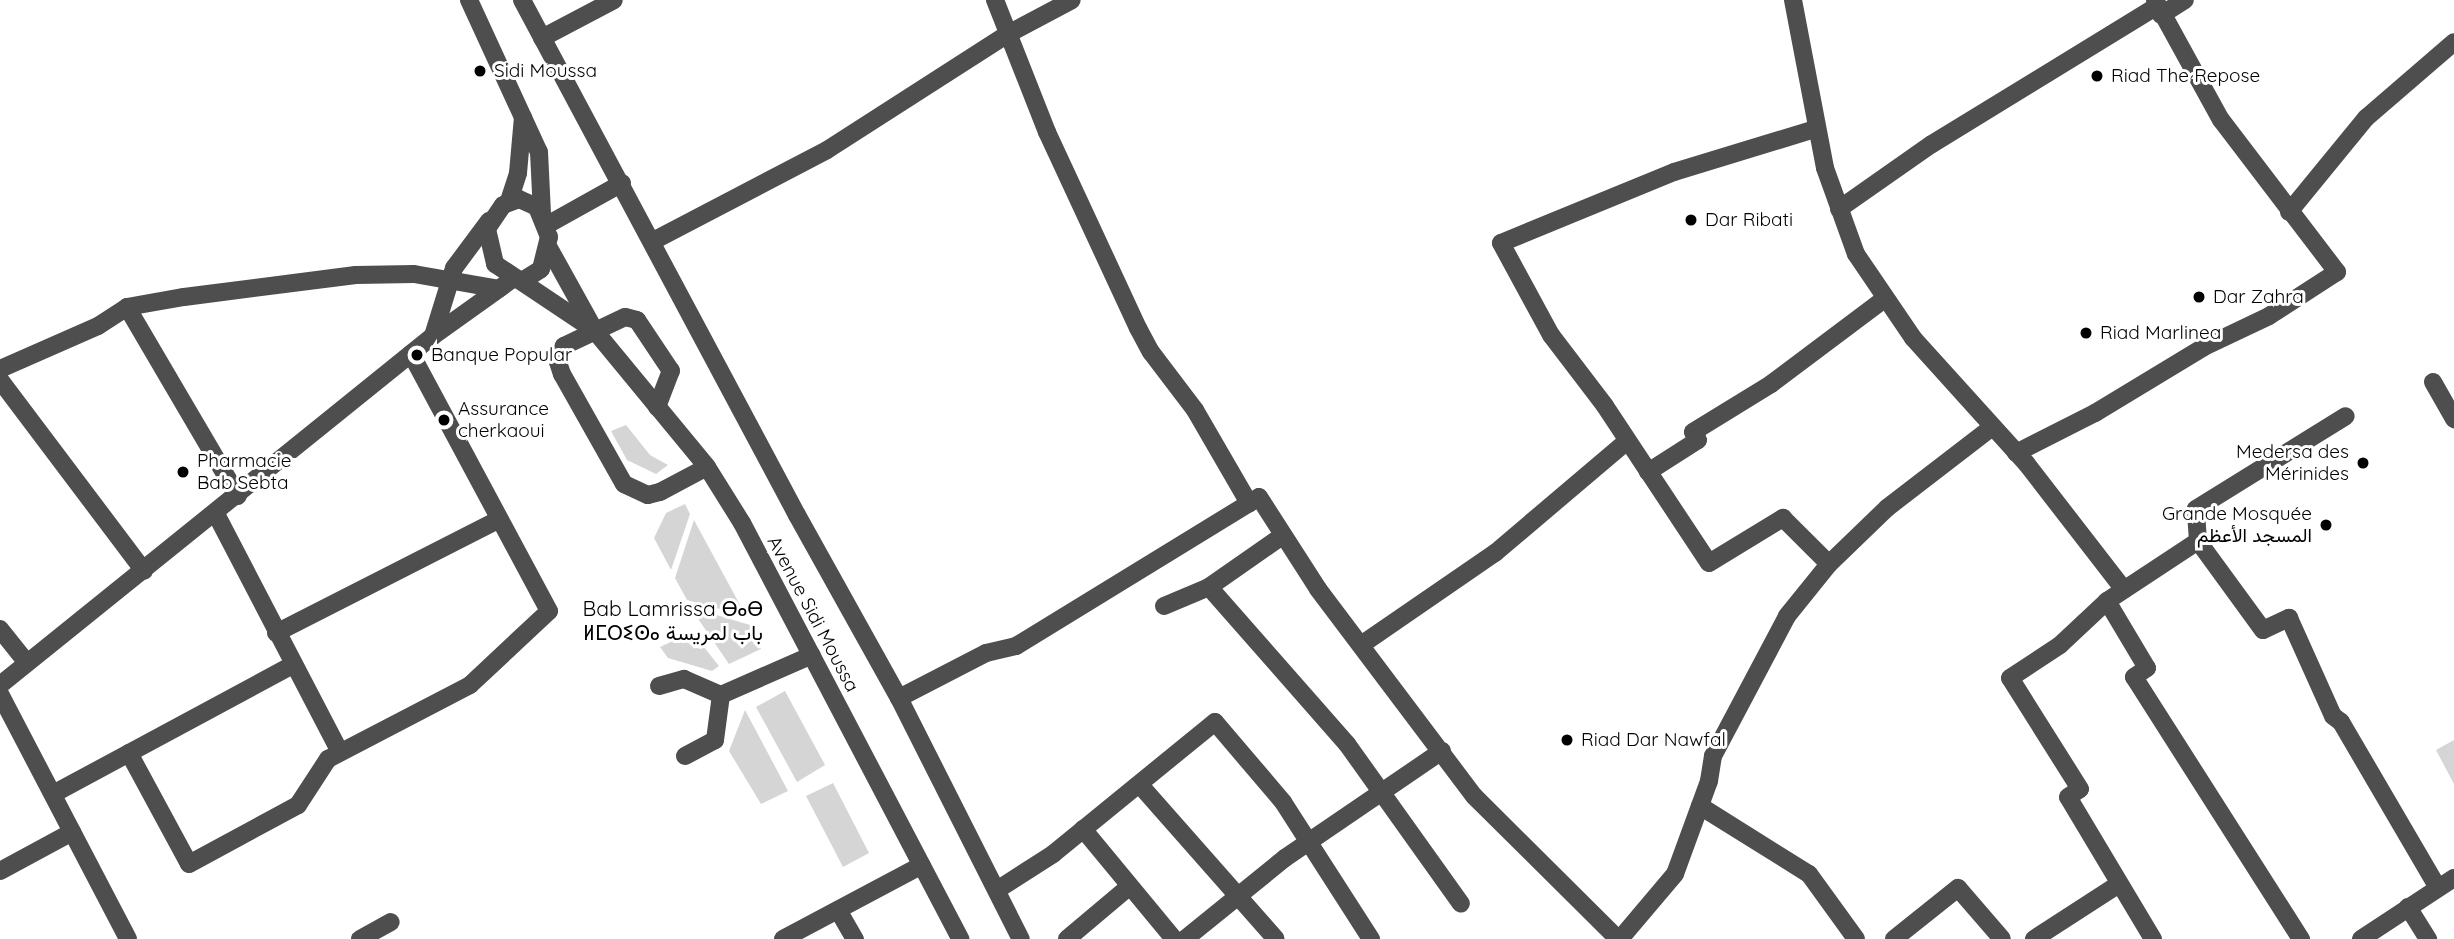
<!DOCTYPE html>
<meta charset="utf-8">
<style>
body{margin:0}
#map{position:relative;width:2454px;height:939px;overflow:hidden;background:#fff;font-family:Quicksand,Vazirmatn,"Noto Sans Tifinagh",sans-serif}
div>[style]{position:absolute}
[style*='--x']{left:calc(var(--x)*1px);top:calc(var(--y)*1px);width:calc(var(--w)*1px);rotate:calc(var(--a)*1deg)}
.green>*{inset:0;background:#d5d5d5}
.minor>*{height:18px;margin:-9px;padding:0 9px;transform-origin:9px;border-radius:9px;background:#4e4e4e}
.dots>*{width:19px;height:19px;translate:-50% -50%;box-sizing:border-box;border:4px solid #fff;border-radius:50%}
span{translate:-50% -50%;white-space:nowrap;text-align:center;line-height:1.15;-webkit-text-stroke:6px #fff;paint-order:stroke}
.poi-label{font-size:19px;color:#000}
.left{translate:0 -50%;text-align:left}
.right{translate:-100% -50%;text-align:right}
.street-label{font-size:19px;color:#000}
.neighbourhood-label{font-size:21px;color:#000}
</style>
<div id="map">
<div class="green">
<div style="clip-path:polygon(626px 425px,650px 455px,668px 465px,656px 474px,627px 460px,611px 431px)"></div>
<div style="clip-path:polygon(685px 504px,690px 514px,671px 570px,654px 538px,666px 513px)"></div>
<div style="clip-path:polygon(694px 520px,746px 616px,687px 600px,675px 578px)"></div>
<div style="clip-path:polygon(690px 607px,750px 625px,761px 649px,729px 664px)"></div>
<div style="clip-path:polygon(692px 632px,719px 666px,712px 671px,668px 658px,660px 647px)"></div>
<div style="clip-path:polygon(785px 691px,825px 765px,797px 782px,756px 707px)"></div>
<div style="clip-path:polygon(745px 710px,788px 791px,761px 804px,729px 751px)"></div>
<div style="clip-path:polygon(2454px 740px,2454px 784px,2436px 750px)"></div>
<div style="clip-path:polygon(833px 783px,869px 853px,843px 867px,806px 796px)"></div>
</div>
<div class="minor">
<div style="--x:469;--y:0;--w:167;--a:65.3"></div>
<div style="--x:539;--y:152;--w:62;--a:87.2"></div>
<div style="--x:522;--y:0;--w:584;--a:61.9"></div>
<div style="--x:797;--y:515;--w:210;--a:60.9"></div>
<div style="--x:899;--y:698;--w:270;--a:63.2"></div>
<div style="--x:995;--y:0;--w:142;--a:68.5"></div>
<div style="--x:1047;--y:132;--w:216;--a:65.1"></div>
<div style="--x:1138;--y:328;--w:27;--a:62"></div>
<div style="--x:1151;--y:352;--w:73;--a:52.8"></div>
<div style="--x:1195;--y:410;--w:108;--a:59.9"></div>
<div style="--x:1793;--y:0;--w:171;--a:79.2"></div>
<div style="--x:1825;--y:168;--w:91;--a:70.2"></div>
<div style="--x:1856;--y:254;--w:102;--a:55.8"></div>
<div style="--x:1913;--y:338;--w:169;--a:47.9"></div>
<div style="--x:2026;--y:463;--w:160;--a:52.3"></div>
<div style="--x:2161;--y:15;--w:28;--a:-32"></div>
<div style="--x:542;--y:38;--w:81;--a:-27.8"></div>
<div style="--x:1815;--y:129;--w:147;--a:163"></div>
<div style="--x:1674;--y:172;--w:187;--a:157.7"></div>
<div style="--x:1501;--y:243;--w:105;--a:61.5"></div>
<div style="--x:1551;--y:335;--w:89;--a:52.7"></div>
<div style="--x:1605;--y:406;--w:188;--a:56.5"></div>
<div style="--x:1709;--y:563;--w:87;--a:-31.3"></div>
<div style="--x:1783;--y:518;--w:65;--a:45"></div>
<div style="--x:509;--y:201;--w:29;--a:-72"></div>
<div style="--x:518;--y:173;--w:56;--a:-84.9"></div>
<div style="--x:1839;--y:209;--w:113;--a:-35"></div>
<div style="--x:1932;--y:144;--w:264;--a:-31.5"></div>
<div style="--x:2289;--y:212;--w:122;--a:-50.7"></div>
<div style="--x:2366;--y:118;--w:116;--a:-40.8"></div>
<div style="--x:547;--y:225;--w:86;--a:-29.2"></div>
<div style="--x:653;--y:241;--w:196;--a:-27.6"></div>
<div style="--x:827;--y:150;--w:215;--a:-32.7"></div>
<div style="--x:1008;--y:34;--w:72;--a:-28"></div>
<div style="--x:549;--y:248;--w:95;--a:61"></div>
<div style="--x:595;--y:331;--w:176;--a:50.5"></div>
<div style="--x:707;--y:467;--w:66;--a:58"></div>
<div style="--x:742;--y:523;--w:470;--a:62.3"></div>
<div style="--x:522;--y:281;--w:22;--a:-32"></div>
<div style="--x:541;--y:269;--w:33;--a:-76"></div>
<div style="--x:549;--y:237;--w:32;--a:-112"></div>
<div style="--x:537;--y:207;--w:20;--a:-156"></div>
<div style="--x:519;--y:199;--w:17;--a:159"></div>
<div style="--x:503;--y:205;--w:29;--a:124"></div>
<div style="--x:487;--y:229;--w:36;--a:77"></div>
<div style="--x:495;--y:264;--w:112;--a:33.7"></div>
<div style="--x:127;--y:307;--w:219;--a:59.6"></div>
<div style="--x:433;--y:336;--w:71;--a:-72.8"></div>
<div style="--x:454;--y:268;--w:59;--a:-53.3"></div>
<div style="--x:0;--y:369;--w:107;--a:-23.7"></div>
<div style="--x:98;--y:326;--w:35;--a:-33"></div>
<div style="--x:127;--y:307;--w:58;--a:-10"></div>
<div style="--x:184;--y:297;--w:173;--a:-7.3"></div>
<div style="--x:356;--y:275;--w:58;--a:-1"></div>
<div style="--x:414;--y:274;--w:86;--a:10"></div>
<div style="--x:0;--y:380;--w:239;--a:53"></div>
<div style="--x:2433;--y:382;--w:43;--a:60.4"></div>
<div style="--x:657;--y:407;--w:39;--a:-69"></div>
<div style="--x:671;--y:371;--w:61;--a:-123.7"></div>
<div style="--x:637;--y:320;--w:12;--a:-166"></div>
<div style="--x:625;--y:317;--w:68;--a:154.6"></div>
<div style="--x:564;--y:346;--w:17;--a:111"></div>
<div style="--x:558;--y:362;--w:13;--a:72"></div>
<div style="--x:562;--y:374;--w:126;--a:60.6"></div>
<div style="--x:624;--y:484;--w:26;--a:25"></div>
<div style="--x:648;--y:495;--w:12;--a:-14"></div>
<div style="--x:660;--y:492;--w:53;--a:-28"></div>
<div style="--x:2016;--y:453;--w:89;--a:-26.9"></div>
<div style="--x:2095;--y:413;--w:127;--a:-31.2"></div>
<div style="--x:2204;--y:347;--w:72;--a:-25.5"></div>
<div style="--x:2269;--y:316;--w:81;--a:-32.9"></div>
<div style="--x:2337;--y:272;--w:191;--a:-127.3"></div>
<div style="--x:2221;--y:120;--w:137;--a:-118.8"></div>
<div style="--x:1648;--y:472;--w:59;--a:-32.6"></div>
<div style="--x:1698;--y:440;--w:9;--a:-122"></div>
<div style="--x:1693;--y:432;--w:92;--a:-31.6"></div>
<div style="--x:1771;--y:384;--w:140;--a:-36.9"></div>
<div style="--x:216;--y:514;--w:268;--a:62.5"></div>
<div style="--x:2198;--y:541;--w:110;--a:53.9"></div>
<div style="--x:2263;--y:630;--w:29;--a:-25"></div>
<div style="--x:2289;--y:618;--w:107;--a:65.8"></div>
<div style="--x:2333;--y:716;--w:10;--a:37"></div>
<div style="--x:2341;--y:722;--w:192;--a:59.7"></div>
<div style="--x:1209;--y:587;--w:209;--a:48.7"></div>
<div style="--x:1347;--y:744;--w:196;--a:54.5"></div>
<div style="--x:2107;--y:601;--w:78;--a:59.2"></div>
<div style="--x:2147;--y:668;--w:16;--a:145"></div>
<div style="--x:2134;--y:677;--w:311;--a:57.5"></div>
<div style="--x:1164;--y:606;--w:49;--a:-22.9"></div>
<div style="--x:1209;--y:587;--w:89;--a:-34.9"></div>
<div style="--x:0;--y:629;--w:43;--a:51.5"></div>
<div style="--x:276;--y:633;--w:249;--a:-27"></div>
<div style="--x:1361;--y:645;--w:163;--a:-34.5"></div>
<div style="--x:1495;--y:553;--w:173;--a:-40.3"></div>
<div style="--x:0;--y:685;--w:556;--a:-38.87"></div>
<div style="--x:433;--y:336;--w:100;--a:-35.6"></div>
<div style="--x:659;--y:686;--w:26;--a:-16"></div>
<div style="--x:684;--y:679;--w:40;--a:23.4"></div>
<div style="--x:721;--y:695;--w:99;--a:-23.7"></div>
<div style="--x:0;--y:694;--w:276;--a:62.4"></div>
<div style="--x:899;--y:698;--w:98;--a:-27.3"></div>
<div style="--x:986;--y:653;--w:31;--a:-13"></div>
<div style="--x:1016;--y:646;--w:285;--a:-31.5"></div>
<div style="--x:1259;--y:497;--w:109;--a:57.3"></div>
<div style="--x:1318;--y:589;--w:259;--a:53"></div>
<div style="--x:1474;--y:796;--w:203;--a:44.8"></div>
<div style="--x:129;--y:753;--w:126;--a:61.6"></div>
<div style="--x:189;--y:864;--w:124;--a:-28.4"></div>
<div style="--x:298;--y:805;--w:55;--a:-56.9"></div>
<div style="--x:328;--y:759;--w:160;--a:-27.5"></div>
<div style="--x:470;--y:685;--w:108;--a:-43.1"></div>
<div style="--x:549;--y:611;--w:292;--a:-118.2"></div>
<div style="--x:685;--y:756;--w:34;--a:-28"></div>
<div style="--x:715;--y:740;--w:45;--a:-82.4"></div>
<div style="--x:1140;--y:785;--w:205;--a:48.6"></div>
<div style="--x:53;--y:794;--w:272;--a:-28.3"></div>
<div style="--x:1700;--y:806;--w:128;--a:32"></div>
<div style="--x:1809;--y:874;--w:80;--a:54.1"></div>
<div style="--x:1083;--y:829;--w:143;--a:50.4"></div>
<div style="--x:0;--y:871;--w:82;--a:-28.4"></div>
<div style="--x:997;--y:890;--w:67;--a:-32.7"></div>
<div style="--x:1053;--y:854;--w:209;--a:-39.2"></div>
<div style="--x:1215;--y:722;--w:105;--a:49.6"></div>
<div style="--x:1283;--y:802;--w:163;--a:57.3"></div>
<div style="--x:2408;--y:907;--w:38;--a:58"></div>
<div style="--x:838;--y:910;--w:34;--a:60"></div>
<div style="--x:360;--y:939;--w:35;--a:-29"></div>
<div style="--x:783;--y:939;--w:157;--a:-28"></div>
<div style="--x:1067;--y:939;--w:82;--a:-40.1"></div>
<div style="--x:1185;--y:939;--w:129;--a:-39"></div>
<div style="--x:1285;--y:858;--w:190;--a:-34.3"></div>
<div style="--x:1620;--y:939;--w:85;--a:-49.8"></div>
<div style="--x:1675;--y:874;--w:99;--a:-69.9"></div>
<div style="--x:1709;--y:781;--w:25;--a:-81"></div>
<div style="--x:1713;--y:756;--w:158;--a:-62.1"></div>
<div style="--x:1787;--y:616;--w:67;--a:-51.1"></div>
<div style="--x:1829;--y:564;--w:81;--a:-44"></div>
<div style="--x:1887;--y:508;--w:131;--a:-37.6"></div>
<div style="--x:1894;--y:939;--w:82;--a:-38.6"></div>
<div style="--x:1958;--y:888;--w:67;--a:49.2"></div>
<div style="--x:2034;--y:939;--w:101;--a:-32.9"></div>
<div style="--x:2153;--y:939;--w:165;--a:-120.9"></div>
<div style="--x:2068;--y:797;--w:14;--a:-34"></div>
<div style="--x:2080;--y:789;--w:131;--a:-122.2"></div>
<div style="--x:2010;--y:678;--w:60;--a:-33.4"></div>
<div style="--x:2060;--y:645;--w:64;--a:-43.1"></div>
<div style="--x:2107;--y:601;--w:109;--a:-33.4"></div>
<div style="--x:2198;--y:541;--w:32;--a:-94"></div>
<div style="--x:2196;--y:509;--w:176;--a:-31.8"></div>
<div style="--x:2361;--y:939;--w:111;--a:-33.3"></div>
</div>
<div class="dots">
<div style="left:480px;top:71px;background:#000"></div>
<div style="left:2097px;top:76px;background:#000"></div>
<div style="left:1691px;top:220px;background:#000"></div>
<div style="left:2199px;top:297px;background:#000"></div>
<div style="left:2086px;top:333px;background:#000"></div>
<div style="left:417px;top:355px;background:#000"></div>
<div style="left:444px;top:420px;background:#000"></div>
<div style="left:2363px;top:463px;background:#000"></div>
<div style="left:183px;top:472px;background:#000"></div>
<div style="left:2326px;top:525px;background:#000"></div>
<div style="left:1567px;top:740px;background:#000"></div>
</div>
<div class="poi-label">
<span class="left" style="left:494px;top:71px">Sidi Moussa</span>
<span class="left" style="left:2111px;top:76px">Riad The Repose</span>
<span class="left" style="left:1705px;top:220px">Dar Ribati</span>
<span class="left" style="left:2213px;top:297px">Dar Zahra</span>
<span class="left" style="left:2100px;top:333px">Riad Marlinea</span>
<span class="left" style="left:431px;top:355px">Banque Popular</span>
<span class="left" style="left:458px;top:420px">Assurance<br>cherkaoui</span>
<span class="right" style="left:2349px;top:463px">Medersa des<br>Mérinides</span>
<span class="left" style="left:197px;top:472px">Pharmacie<br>Bab Sebta</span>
<span class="right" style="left:2312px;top:525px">Grande Mosquée<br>المسجد الأعظم</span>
<span class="left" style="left:1581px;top:740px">Riad Dar Nawfal</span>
</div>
<div class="street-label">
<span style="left:813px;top:614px;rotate:62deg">Avenue Sidi Moussa</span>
</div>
<div class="neighbourhood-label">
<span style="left:673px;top:620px">Bab Lamrissa ⴱⴰⴱ<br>ⵍⵎⵔⵉⵙⴰ باب لمريسة</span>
</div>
</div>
